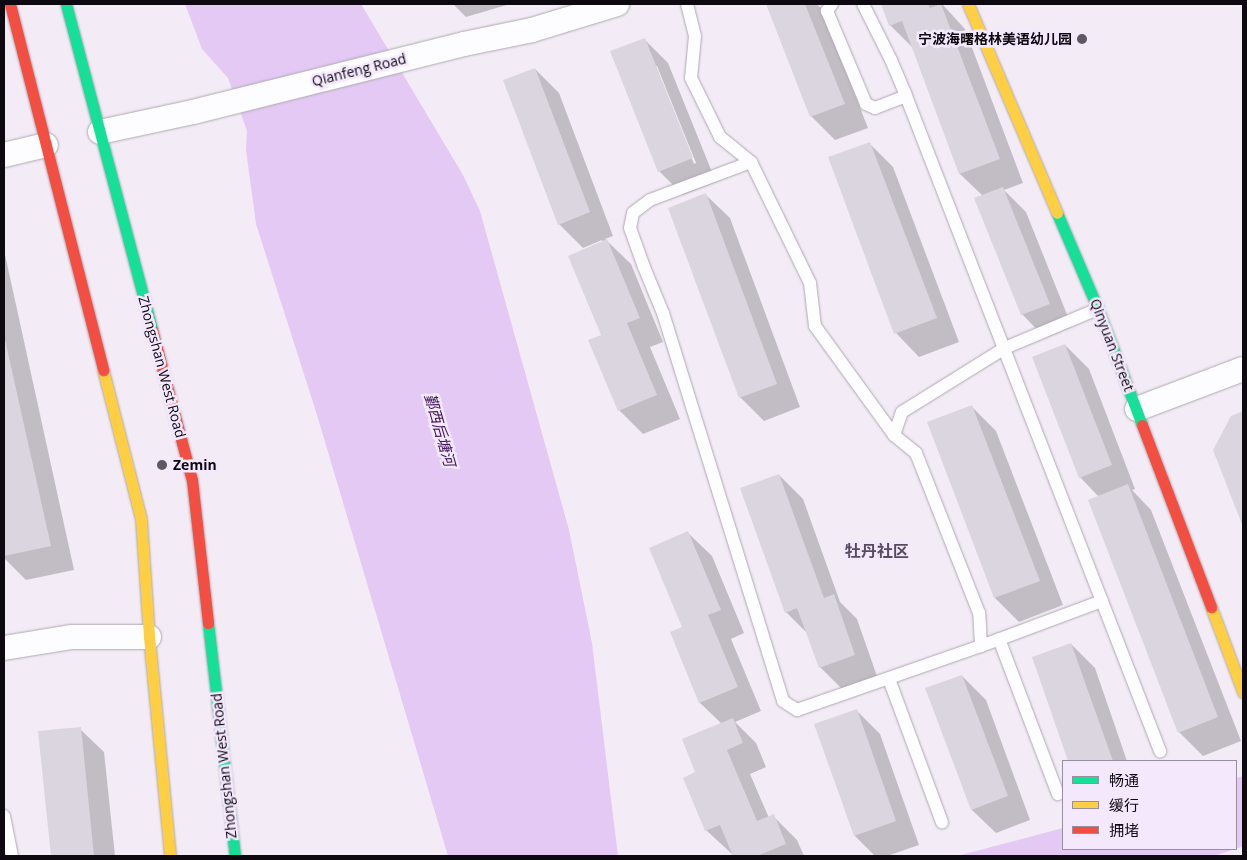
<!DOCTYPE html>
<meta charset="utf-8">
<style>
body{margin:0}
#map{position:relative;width:1247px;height:860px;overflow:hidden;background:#f3ecf7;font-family:"Open Sans","Noto Sans SC",sans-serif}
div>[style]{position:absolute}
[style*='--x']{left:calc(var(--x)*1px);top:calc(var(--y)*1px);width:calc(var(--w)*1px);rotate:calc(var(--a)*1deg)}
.water>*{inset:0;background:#e3c9f4}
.shadow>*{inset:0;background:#0003}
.building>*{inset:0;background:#dbd5df}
.roads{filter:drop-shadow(0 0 1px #aea8b1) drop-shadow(0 0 1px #aea8b1)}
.lane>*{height:12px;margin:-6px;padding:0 6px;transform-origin:6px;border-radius:6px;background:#fdfcfe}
.street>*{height:24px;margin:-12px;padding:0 12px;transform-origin:12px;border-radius:12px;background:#fdfcfe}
.fast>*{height:11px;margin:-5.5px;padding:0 5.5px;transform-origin:5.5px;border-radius:5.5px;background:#16e098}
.slow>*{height:11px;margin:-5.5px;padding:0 5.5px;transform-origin:5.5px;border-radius:5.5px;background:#ffcf43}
.jam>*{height:11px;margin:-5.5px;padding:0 5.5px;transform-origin:5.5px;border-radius:5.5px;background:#f24e42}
.dots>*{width:14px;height:14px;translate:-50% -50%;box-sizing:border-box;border:2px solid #f4e8fc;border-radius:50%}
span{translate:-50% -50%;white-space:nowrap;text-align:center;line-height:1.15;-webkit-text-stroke:5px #f4e8fc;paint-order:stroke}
.poi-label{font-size:14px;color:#0e0911;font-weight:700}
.right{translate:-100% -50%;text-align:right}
.left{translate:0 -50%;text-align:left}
.street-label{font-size:14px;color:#0e0911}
.water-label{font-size:15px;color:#3c1053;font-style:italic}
.quarter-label{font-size:16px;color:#574b60;font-weight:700}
.frame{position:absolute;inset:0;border:5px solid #0e0911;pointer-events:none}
.legend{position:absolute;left:1062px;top:760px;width:175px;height:90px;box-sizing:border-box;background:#f4e8fc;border:1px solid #988f9e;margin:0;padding:6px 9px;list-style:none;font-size:15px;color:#0e0911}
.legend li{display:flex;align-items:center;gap:10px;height:25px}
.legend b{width:25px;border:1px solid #988f9e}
</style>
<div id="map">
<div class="water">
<div style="clip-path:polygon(185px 4px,361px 4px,463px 175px,480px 211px,569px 530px,592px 643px,618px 856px,448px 856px,317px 415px,256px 224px,246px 150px,247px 131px,228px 78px,202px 49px)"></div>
<div style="clip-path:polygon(1243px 776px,1243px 846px,1236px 849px,1236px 778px)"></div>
<div style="clip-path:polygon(1063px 828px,1063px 849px,1235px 849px,1214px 856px,957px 856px)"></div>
</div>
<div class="shadow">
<div style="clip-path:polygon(453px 4px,510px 4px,466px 17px)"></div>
<div style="clip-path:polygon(767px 4px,816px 4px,821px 8px,868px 128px,835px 140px,811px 116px)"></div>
<div style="clip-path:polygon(882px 4px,942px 4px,965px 29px,1023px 183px,1004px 190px,1026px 212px,1072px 327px,1045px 338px,1022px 314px,983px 196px,960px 174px,914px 49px,890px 25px)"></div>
<div style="clip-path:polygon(evenodd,644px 39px,668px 63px,716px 182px,683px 195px,659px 171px,644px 39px,655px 66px,657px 66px,696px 163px,694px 164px,655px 66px)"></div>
<div style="clip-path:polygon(535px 69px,559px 93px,613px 236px,605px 239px,631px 264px,663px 342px,650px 347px,680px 419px,643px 434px,620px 411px,590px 341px,603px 335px,603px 242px,602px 240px,583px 248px,559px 224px)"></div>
<div style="clip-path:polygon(869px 143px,893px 167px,959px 342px,919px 357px,896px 333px)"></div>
<div style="clip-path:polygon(706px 195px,730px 218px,800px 407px,764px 421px,740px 397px)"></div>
<div style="clip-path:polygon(4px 250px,74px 570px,26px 580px,4px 558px)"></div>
<div style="clip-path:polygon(1065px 345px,1089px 369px,1135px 489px,1132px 490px,1151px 510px,1241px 741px,1203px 756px,1179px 732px,1099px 497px,1080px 477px)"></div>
<div style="clip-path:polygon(972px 407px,996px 431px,1063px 605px,1019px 622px,995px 598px,929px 423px)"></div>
<div style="clip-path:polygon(1243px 412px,1243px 523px,1215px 450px,1232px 417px)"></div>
<div style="clip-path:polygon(779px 475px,803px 499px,840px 602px,857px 619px,878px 679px,844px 691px,820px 667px,808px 634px,786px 612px)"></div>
<div style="clip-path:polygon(688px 533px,712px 556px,744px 633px,731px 639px,761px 711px,735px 722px,756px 743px,766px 767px,750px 774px,769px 818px,773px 816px,797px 840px,804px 856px,734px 856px,706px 830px,697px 773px,722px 724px,700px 703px,671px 633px,684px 627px)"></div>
<div style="clip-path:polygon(1071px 644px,1095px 668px,1127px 761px,1070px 761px,1033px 658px)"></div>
<div style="clip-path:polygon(962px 676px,986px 700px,1030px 820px,996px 833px,972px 810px,927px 689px)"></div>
<div style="clip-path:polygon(856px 710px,880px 734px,919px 845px,887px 856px,875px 856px,855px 836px)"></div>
<div style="clip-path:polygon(80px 729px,104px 752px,115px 856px,52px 856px,39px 733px)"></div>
</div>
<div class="building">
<div style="clip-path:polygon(766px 4px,805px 4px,845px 104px,810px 117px)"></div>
<div style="clip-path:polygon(881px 4px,928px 4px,930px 8px,941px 4px,1000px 159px,959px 174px,902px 21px,889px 26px)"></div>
<div style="clip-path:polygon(645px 38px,693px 158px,658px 172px,610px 51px)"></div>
<div style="clip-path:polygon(535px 68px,590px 212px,558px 225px,503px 80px)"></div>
<div style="clip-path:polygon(870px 142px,937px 318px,894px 334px,828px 157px)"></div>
<div style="clip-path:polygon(1003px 187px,1050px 304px,1021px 315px,974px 198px)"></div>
<div style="clip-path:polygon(706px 193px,777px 384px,739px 398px,668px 208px)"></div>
<div style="clip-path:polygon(607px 239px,640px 318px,627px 323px,657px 395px,618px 411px,588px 340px,601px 335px,568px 256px)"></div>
<div style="clip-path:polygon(4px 335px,51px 546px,4px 556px)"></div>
<div style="clip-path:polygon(1065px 344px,1112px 465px,1079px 478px,1032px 357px)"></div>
<div style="clip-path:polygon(972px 405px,1040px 581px,994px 598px,927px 422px)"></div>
<div style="clip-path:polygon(1243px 411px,1243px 527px,1213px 450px,1231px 416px)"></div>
<div style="clip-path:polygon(779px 474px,824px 598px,834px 594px,855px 655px,819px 668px,797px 608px,785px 613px,740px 488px)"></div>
<div style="clip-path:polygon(1128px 484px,1218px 717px,1178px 733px,1088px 500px)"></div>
<div style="clip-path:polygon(688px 531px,721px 610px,708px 615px,738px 687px,699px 703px,670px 632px,682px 627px,649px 548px)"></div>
<div style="clip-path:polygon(1071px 643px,1113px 761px,1068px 761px,1032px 657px)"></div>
<div style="clip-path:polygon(962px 675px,1008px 796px,971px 810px,925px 688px)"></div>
<div style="clip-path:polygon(857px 709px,896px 821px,854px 836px,814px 724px)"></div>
<div style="clip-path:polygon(733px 718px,743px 743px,727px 750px,757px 821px,774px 814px,786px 844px,757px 856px,733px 856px,720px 825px,705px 831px,683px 778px,695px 772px,682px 739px)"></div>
<div style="clip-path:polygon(81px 727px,94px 856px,51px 856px,38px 731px)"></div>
</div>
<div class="roads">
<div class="lane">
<div style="--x:687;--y:4;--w:33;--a:76"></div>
<div style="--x:695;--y:36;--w:42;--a:95.4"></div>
<div style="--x:691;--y:78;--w:66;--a:63.8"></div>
<div style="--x:720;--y:137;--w:40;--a:39"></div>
<div style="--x:751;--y:162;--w:135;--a:64"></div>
<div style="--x:810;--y:283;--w:43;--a:83.4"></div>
<div style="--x:815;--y:326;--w:135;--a:54.1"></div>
<div style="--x:894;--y:435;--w:24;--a:-71"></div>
<div style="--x:902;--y:412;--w:121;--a:-31.9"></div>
<div style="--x:1005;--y:348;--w:101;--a:-22.8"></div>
<div style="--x:832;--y:4;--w:9;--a:126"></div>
<div style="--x:827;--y:11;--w:101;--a:67.2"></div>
<div style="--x:866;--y:104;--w:10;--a:24"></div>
<div style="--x:875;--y:108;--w:33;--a:-21"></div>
<div style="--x:863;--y:4;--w:63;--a:63.4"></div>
<div style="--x:891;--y:60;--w:39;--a:67"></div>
<div style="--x:906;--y:96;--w:703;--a:68.8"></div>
<div style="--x:751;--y:162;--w:108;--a:159.4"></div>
<div style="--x:650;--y:200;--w:21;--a:143"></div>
<div style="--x:633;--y:213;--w:15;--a:101"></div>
<div style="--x:630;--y:228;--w:41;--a:70.3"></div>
<div style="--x:644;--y:267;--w:50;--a:67.6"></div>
<div style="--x:663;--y:313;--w:406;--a:72.8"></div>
<div style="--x:783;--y:701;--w:17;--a:33"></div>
<div style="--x:797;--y:710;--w:195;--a:-19.2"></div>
<div style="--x:981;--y:646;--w:33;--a:-93"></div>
<div style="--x:979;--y:613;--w:172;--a:-111.5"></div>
<div style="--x:916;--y:453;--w:28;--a:-141"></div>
<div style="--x:999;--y:639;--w:166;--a:69.2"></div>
<div style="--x:981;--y:646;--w:129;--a:-20.4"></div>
<div style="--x:889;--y:679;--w:153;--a:69.7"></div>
<div style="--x:4;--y:816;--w:41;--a:78.7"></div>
</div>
<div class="street">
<div style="--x:100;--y:132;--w:95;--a:-12.1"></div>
<div style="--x:193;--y:112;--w:279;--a:-14.1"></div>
<div style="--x:464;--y:44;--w:69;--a:-11.6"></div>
<div style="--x:532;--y:30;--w:89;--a:-17"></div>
<div style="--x:4;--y:155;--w:43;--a:-13.4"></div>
<div style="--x:1137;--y:409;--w:113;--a:-20.7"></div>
<div style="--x:4;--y:648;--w:69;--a:-9.2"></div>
<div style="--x:72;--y:637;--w:77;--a:0"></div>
</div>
<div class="fast">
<div style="--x:66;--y:4;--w:337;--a:75.2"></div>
<div style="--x:1057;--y:213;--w:104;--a:66.9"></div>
<div style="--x:1098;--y:309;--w:124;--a:69.2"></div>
<div style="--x:208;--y:623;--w:235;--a:83.4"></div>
</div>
<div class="slow">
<div style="--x:968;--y:4;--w:227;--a:66.9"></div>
<div style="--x:103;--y:370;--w:154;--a:75.7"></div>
<div style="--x:141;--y:519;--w:118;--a:86.1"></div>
<div style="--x:149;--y:637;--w:220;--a:84.5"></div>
<div style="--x:1211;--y:607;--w:91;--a:69.4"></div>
</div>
<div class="jam">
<div style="--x:10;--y:4;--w:378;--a:75.7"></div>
<div style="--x:152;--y:330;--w:155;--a:75.1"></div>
<div style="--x:192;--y:480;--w:144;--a:83.6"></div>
<div style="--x:1142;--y:425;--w:195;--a:69.2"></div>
</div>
</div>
<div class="dots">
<div style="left:1082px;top:39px;background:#5e5862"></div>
<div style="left:162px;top:465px;background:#5e5862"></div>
</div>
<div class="poi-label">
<span class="right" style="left:1072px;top:39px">宁波海曙格林美语幼儿园</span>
<span class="left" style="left:173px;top:465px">Zemin</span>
</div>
<div class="street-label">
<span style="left:359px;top:70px;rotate:-14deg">Qianfeng Road</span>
<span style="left:1112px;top:345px;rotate:69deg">Qinyuan Street</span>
<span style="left:162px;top:367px;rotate:75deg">Zhongshan West Road</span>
<span style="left:224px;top:766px;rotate:-96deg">Zhongshan West Road</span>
</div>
<div class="water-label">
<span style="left:440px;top:430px;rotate:74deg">鄞西后塘河</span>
</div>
<div class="quarter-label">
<span style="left:877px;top:551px">牡丹社区</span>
</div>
<div class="frame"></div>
<ul class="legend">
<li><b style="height:6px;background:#16e098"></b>畅通</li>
<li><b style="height:6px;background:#ffcf43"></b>缓行</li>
<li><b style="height:6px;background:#f24e42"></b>拥堵</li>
</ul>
</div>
